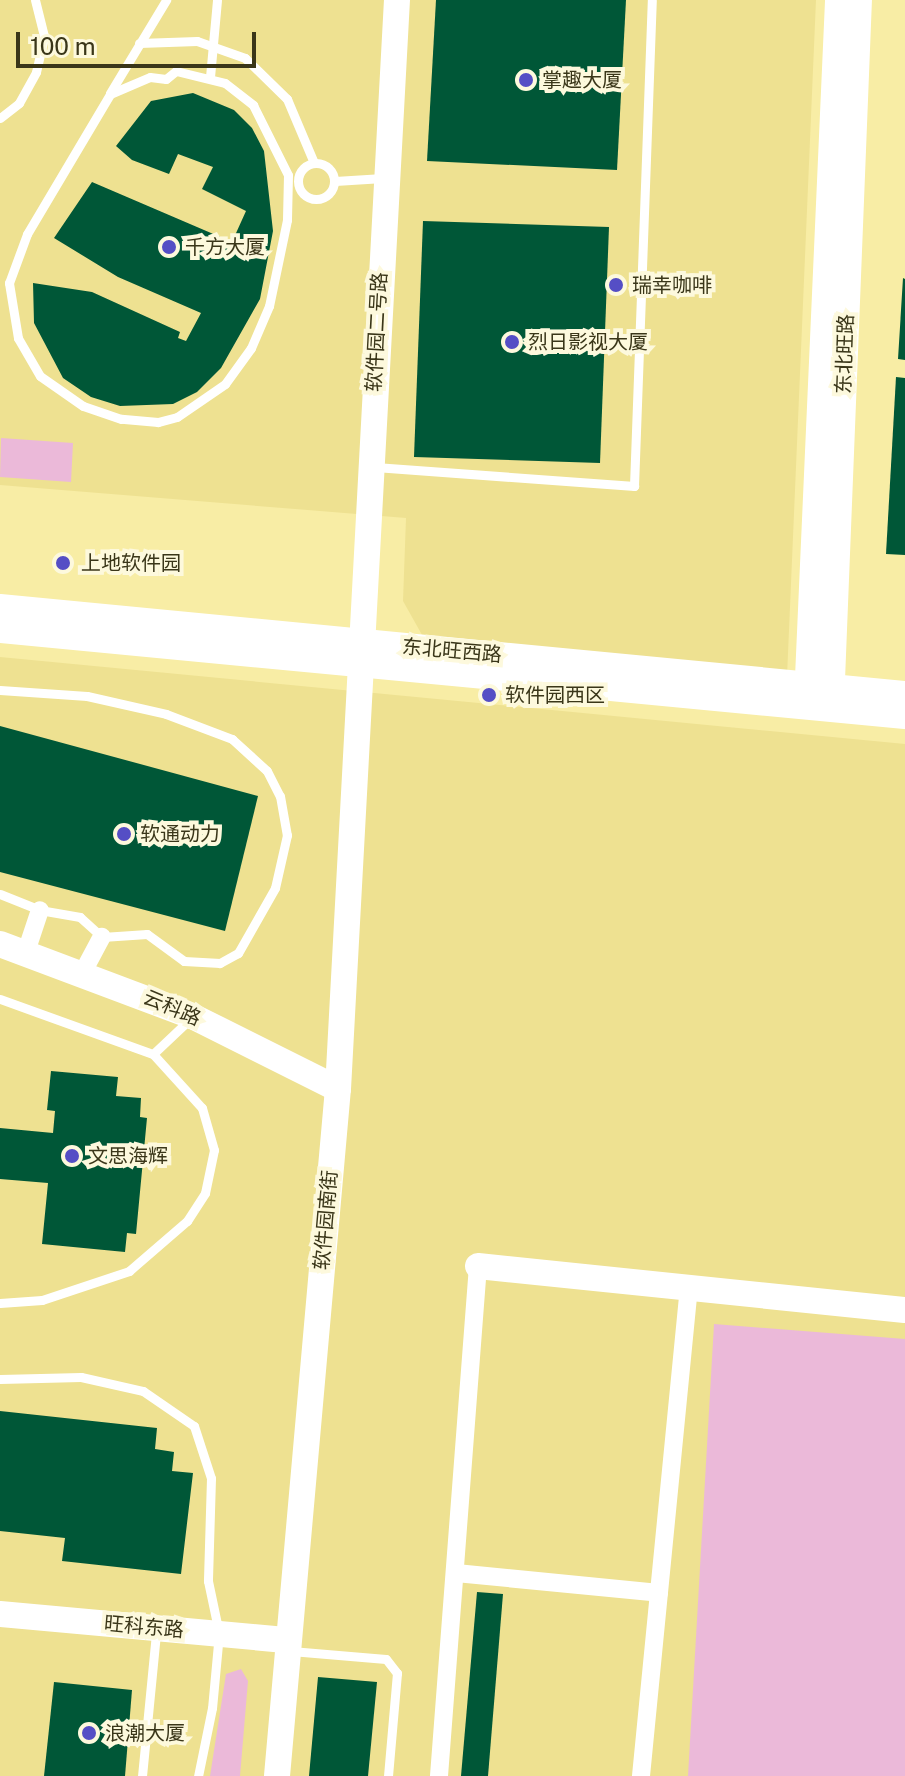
<!DOCTYPE html>
<meta charset="utf-8">
<style>
body{margin:0}
#map{position:relative;width:905px;height:1776px;overflow:hidden;background:#f8eda5;font-family:"Public Sans","Noto Sans SC",sans-serif}
div>[style]{position:absolute}
[style*='--x']{left:calc(var(--x)*1px);top:calc(var(--y)*1px);width:calc(var(--w)*1px);rotate:calc(var(--a)*1deg)}
.built>*{inset:0;background:#eee191}
.green>*{inset:0;background:#ebb9d9}
.building>*{inset:0;background:#005737}
.lane>*{height:9px;margin:-4.5px;padding:0 4.5px;transform-origin:4.5px;border-radius:4.5px;background:#fff}
.lane>.ring{margin:-4.5px;padding:0;box-sizing:content-box;background:none;border:9px solid #fff;border-radius:50%}
.street>*{height:18px;margin:-9px;padding:0 9px;transform-origin:9px;border-radius:9px;background:#fff}
.secondary>*{height:26px;margin:-13px;padding:0 13px;transform-origin:13px;border-radius:13px;background:#fff}
.dots>*{width:22px;height:22px;translate:-50% -50%;box-sizing:border-box;border:4px solid #fdf9dd;border-radius:50%}
span{translate:-50% -50%;white-space:nowrap;text-align:center;line-height:1.15;-webkit-text-stroke:8px #fdf9dd;paint-order:stroke}
.poi-label{font-size:20px;color:#3a3619}
.left{translate:0 -50%;text-align:left}
.street-label{font-size:20px;color:#3a3619}
.scale{position:absolute;left:16px;top:32px;width:240px;height:36px;box-sizing:border-box;border:4px solid #3a3619;border-top:0;padding-left:10px;font-size:24px;line-height:28px;white-space:nowrap;color:#3a3619;-webkit-text-stroke:6px #fdf9dd;paint-order:stroke}
</style>
<div id="map">
<div class="built">
<div style="clip-path:polygon(0 0,816px 0,787px 677px,426px 642px,403px 601px,406px 518px,0 485px)"></div>
<div style="clip-path:polygon(0 657px,905px 744px,905px 1776px,0 1776px)"></div>
</div>
<div class="green">
<div style="clip-path:polygon(1px 438px,73px 443px,71px 482px,0 477px)"></div>
<div style="clip-path:polygon(714px 1324px,905px 1339px,905px 1776px,688px 1776px)"></div>
<div style="clip-path:polygon(241px 1669px,248px 1681px,240px 1776px,210px 1776px,226px 1674px)"></div>
</div>
<div class="building">
<div style="clip-path:polygon(436px 0,626px 0,617px 170px,427px 161px)"></div>
<div style="clip-path:polygon(193px 93px,234px 110px,252px 128px,264px 151px,273px 231px,260px 299px,221px 368px,197px 392px,173px 404px,120px 406px,91px 397px,63px 378px,34px 323px,33px 283px,92px 292px,180px 332px,178px 338px,186px 341px,201px 313px,118px 277px,54px 238px,92px 182px,232px 242px,246px 211px,202px 189px,213px 167px,178px 154px,169px 174px,132px 160px,116px 146px,151px 101px)"></div>
<div style="clip-path:polygon(423px 221px,609px 227px,600px 463px,414px 457px)"></div>
<div style="clip-path:polygon(903px 278px,905px 279px,905px 360px,898px 359px)"></div>
<div style="clip-path:polygon(896px 377px,905px 378px,905px 555px,886px 554px)"></div>
<div style="clip-path:polygon(0 726px,258px 796px,225px 931px,0 872px)"></div>
<div style="clip-path:polygon(51px 1071px,118px 1077px,116px 1096px,141px 1098px,140px 1117px,147px 1118px,136px 1234px,127px 1233px,125px 1252px,42px 1244px,48px 1183px,0 1179px,0 1128px,53px 1133px,55px 1111px,47px 1110px)"></div>
<div style="clip-path:polygon(0 1411px,157px 1428px,155px 1449px,174px 1452px,172px 1471px,193px 1473px,181px 1574px,62px 1561px,65px 1538px,0 1531px)"></div>
<div style="clip-path:polygon(477px 1592px,503px 1594px,488px 1776px,461px 1776px)"></div>
<div style="clip-path:polygon(318px 1677px,377px 1682px,368px 1776px,309px 1776px)"></div>
<div style="clip-path:polygon(54px 1682px,132px 1690px,125px 1776px,44px 1776px)"></div>
</div>
<div class="lane">
<div style="--x:139;--y:43;--w:58;--a:-2"></div>
<div style="--x:197;--y:41;--w:51;--a:19.5"></div>
<div style="--x:245;--y:58;--w:59;--a:44.3"></div>
<div style="--x:287;--y:99;--w:69;--a:67.1"></div>
<div style="--x:176;--y:71;--w:50;--a:13.8"></div>
<div style="--x:225;--y:83;--w:36;--a:38"></div>
<div style="--x:253;--y:105;--w:78;--a:63.4"></div>
<div style="--x:288;--y:175;--w:45;--a:91.3"></div>
<div style="--x:287;--y:220;--w:88;--a:101.8"></div>
<div style="--x:269;--y:306;--w:46;--a:113.2"></div>
<div style="--x:251;--y:348;--w:44;--a:125.8"></div>
<div style="--x:225;--y:384;--w:58;--a:145.5"></div>
<div style="--x:177;--y:417;--w:20;--a:165"></div>
<div style="--x:158;--y:422;--w:37;--a:-175"></div>
<div style="--x:121;--y:419;--w:40;--a:-161.1"></div>
<div style="--x:83;--y:406;--w:52;--a:-145.1"></div>
<div style="--x:40;--y:376;--w:44;--a:-120.1"></div>
<div style="--x:18;--y:338;--w:56;--a:-99.3"></div>
<div style="--x:9;--y:283;--w:52;--a:-69.8"></div>
<div style="--x:27;--y:234;--w:163;--a:-59.3"></div>
<div style="--x:110;--y:94;--w:43;--a:-23"></div>
<div style="--x:150;--y:77;--w:16;--a:7"></div>
<div style="--x:166;--y:79;--w:13;--a:-39"></div>
<div style="--x:210;--y:77;--w:77;--a:-84.8"></div>
<div style="--x:110;--y:93;--w:109;--a:-58.9"></div>
<div style="--x:0;--y:118;--w:24;--a:-38"></div>
<div style="--x:19;--y:103;--w:35;--a:-61"></div>
<div style="--x:36;--y:72;--w:37;--a:-77"></div>
<div style="--x:44;--y:36;--w:37;--a:-104"></div>
<div class="ring" style="left:298px;top:163px;width:27px;height:27px"></div>
<div style="--x:335;--y:181;--w:48;--a:-3.6"></div>
<div style="--x:375;--y:467;--w:260;--a:4.2"></div>
<div style="--x:634;--y:486;--w:486;--a:-87.9"></div>
<div style="--x:0;--y:690;--w:87;--a:3.9"></div>
<div style="--x:87;--y:696;--w:81;--a:12.8"></div>
<div style="--x:166;--y:714;--w:71;--a:20.7"></div>
<div style="--x:232;--y:739;--w:47;--a:42.4"></div>
<div style="--x:267;--y:771;--w:28;--a:63"></div>
<div style="--x:280;--y:796;--w:40;--a:80"></div>
<div style="--x:287;--y:835;--w:54;--a:102.8"></div>
<div style="--x:275;--y:888;--w:75;--a:119.6"></div>
<div style="--x:238;--y:953;--w:21;--a:151"></div>
<div style="--x:220;--y:963;--w:36;--a:-177"></div>
<div style="--x:184;--y:961;--w:46;--a:-143.9"></div>
<div style="--x:147;--y:934;--w:45;--a:176.2"></div>
<div style="--x:102;--y:937;--w:30;--a:-138"></div>
<div style="--x:80;--y:917;--w:41;--a:-170.1"></div>
<div style="--x:40;--y:910;--w:43;--a:-158.2"></div>
<div style="--x:0;--y:999;--w:163;--a:19.8"></div>
<div style="--x:0;--y:1303;--w:42;--a:-4.1"></div>
<div style="--x:42;--y:1300;--w:92;--a:-18.4"></div>
<div style="--x:129;--y:1271;--w:77;--a:-40.8"></div>
<div style="--x:187;--y:1221;--w:33;--a:-57"></div>
<div style="--x:205;--y:1193;--w:44;--a:-78.2"></div>
<div style="--x:214;--y:1150;--w:44;--a:-105.9"></div>
<div style="--x:202;--y:1108;--w:73;--a:-132.2"></div>
<div style="--x:153;--y:1054;--w:51;--a:-43.4"></div>
<div style="--x:0;--y:1379;--w:81;--a:-1.4"></div>
<div style="--x:81;--y:1377;--w:64;--a:12.7"></div>
<div style="--x:143;--y:1391;--w:62;--a:34.5"></div>
<div style="--x:194;--y:1426;--w:55;--a:71.9"></div>
<div style="--x:211;--y:1478;--w:103;--a:91.7"></div>
<div style="--x:208;--y:1581;--w:53;--a:78.1"></div>
<div style="--x:219;--y:1633;--w:75;--a:95.3"></div>
<div style="--x:212;--y:1708;--w:69;--a:101.6"></div>
<div style="--x:291;--y:1651;--w:95;--a:4.8"></div>
<div style="--x:386;--y:1659;--w:18;--a:52"></div>
<div style="--x:397;--y:1673;--w:103;--a:95"></div>
<div style="--x:142;--y:1776;--w:145;--a:-84.4"></div>
</div>
<div class="street">
<div style="--x:26;--y:952;--w:44;--a:-71.6"></div>
<div style="--x:83;--y:972;--w:40;--a:-62"></div>
<div style="--x:456;--y:1573;--w:204;--a:5.6"></div>
<div style="--x:439;--y:1776;--w:511;--a:-85.63"></div>
<div style="--x:641;--y:1776;--w:491;--a:-84.4"></div>
</div>
<div class="secondary">
<div style="--x:0;--y:607;--w:909;--a:5.49"></div>
<div style="--x:0;--y:630;--w:909;--a:5.43"></div>
<div style="--x:807;--y:700;--w:701;--a:-87.46"></div>
<div style="--x:831;--y:705;--w:706;--a:-87.73"></div>
<div style="--x:0;--y:944;--w:205;--a:20.6"></div>
<div style="--x:192;--y:1016;--w:163;--a:26.6"></div>
<div style="--x:478;--y:1266;--w:429;--a:5.9"></div>
<div style="--x:0;--y:1614;--w:289;--a:5.2"></div>
<div style="--x:277;--y:1776;--w:690;--a:-84.93"></div>
<div style="--x:338;--y:1089;--w:1091;--a:-86.9"></div>
</div>
<div class="dots">
<div style="left:526px;top:80px;background:#554ec5"></div>
<div style="left:169px;top:247px;background:#554ec5"></div>
<div style="left:616px;top:285px;background:#554ec5"></div>
<div style="left:512px;top:342px;background:#554ec5"></div>
<div style="left:63px;top:563px;background:#554ec5"></div>
<div style="left:489px;top:695px;background:#554ec5"></div>
<div style="left:124px;top:834px;background:#554ec5"></div>
<div style="left:72px;top:1156px;background:#554ec5"></div>
<div style="left:89px;top:1733px;background:#554ec5"></div>
</div>
<div class="poi-label">
<span class="left" style="left:542px;top:80px">掌趣大厦</span>
<span class="left" style="left:185px;top:247px">千方大厦</span>
<span class="left" style="left:632px;top:285px">瑞幸咖啡</span>
<span class="left" style="left:528px;top:342px">烈日影视大厦</span>
<span class="left" style="left:81px;top:563px">上地软件园</span>
<span class="left" style="left:505px;top:695px">软件园西区</span>
<span class="left" style="left:140px;top:834px">软通动力</span>
<span class="left" style="left:88px;top:1156px">文思海辉</span>
<span class="left" style="left:105px;top:1733px">浪潮大厦</span>
</div>
<div class="street-label">
<span style="left:377px;top:332px;rotate:-87deg">软件园二号路</span>
<span style="left:845px;top:354px;rotate:-88deg">东北旺路</span>
<span style="left:452px;top:651px;rotate:5deg">东北旺西路</span>
<span style="left:172px;top:1008px;rotate:23deg">云科路</span>
<span style="left:326px;top:1220px;rotate:-85deg">软件园南街</span>
<span style="left:144px;top:1627px;rotate:5deg">旺科东路</span>
</div>
<div class="scale">100 m</div>
</div>
